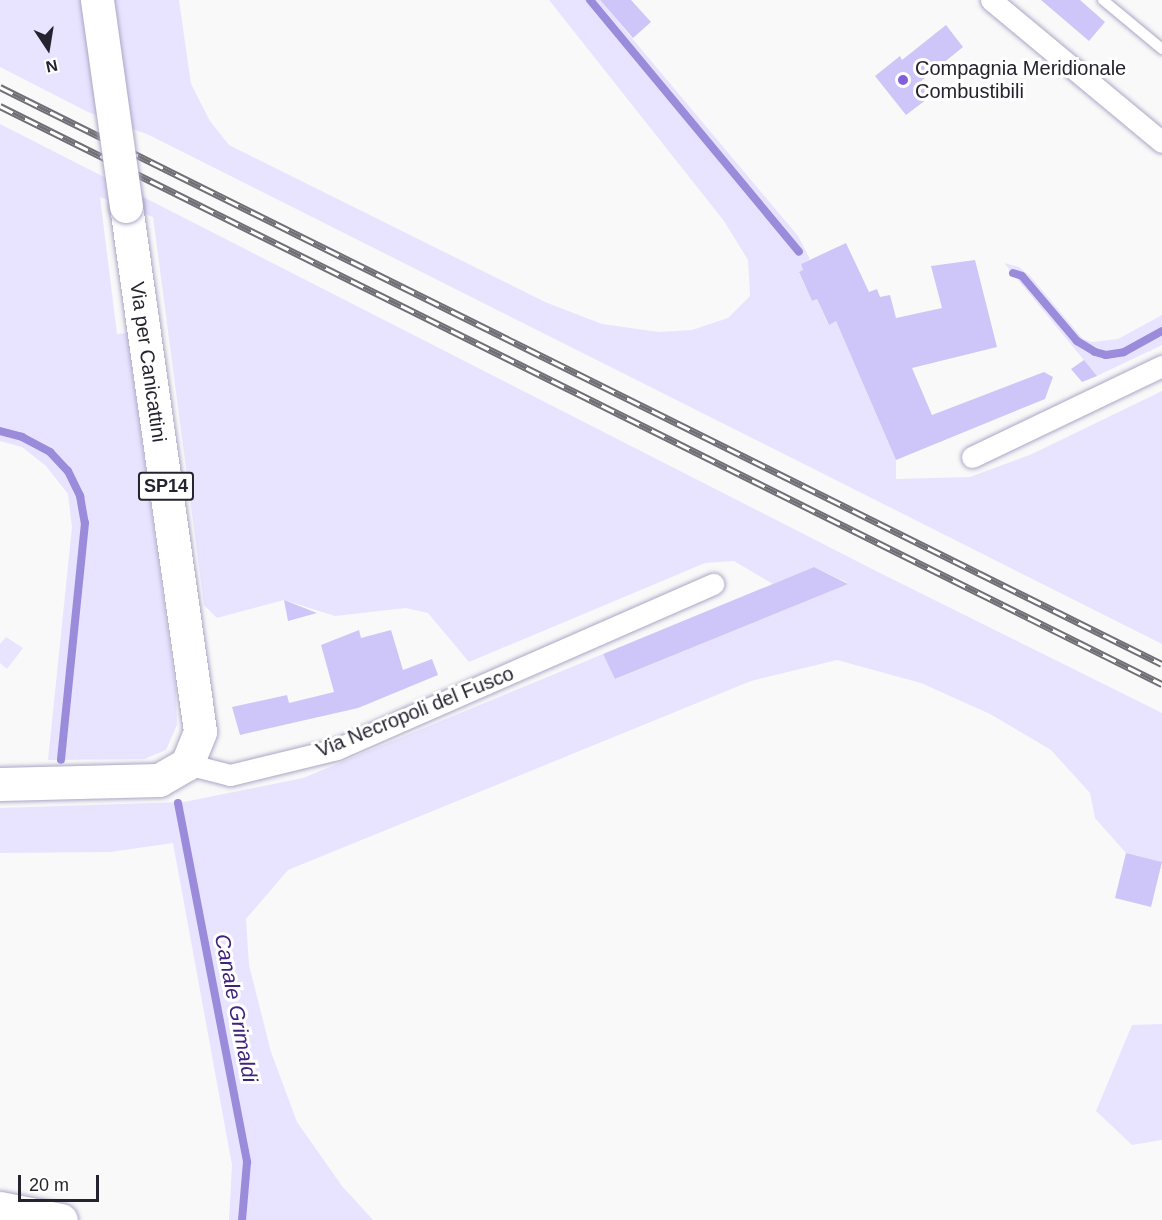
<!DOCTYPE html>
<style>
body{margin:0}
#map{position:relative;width:1162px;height:1220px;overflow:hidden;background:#f9f9f9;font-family:Helvetica,sans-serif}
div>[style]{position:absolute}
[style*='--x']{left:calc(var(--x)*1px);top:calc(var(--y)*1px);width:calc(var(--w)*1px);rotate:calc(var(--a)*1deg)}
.green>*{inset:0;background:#e8e4ff}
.stream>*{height:8px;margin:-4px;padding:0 4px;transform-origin:4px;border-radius:4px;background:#9a8bdb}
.building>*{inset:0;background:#cec6f8}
.roads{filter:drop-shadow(0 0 2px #aba6c7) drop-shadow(0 0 2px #aba6c7)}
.lane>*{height:10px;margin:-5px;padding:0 5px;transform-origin:5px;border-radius:5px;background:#fff}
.street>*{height:21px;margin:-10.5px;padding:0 10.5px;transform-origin:10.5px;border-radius:10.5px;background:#fff}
.primary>*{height:33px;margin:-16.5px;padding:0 16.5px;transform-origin:16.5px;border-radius:16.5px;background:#fff}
.rail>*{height:7px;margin-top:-3.5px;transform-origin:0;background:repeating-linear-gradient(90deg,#fff 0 14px,#706f76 0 28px);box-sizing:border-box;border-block:2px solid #706f76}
.bridges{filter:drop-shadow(0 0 2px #aba6c7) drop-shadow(0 0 2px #aba6c7)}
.primary-bridge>*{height:33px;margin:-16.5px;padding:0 16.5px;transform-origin:16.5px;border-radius:16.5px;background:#fff}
.dots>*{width:16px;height:16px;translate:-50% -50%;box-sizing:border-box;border:3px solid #fff;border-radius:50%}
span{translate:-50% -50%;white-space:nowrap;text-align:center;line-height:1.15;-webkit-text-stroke:6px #fff;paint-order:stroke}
.shield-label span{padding:2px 4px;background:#fff;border:2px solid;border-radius:4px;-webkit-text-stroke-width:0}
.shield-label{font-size:18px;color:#25232f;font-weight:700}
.poi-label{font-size:20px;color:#25232f}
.left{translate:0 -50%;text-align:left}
.street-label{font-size:20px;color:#25232f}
.water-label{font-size:21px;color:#40227f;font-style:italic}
.north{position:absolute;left:18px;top:18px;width:60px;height:60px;-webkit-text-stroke:4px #fff;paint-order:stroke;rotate:168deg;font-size:16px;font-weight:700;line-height:24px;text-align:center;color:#25232f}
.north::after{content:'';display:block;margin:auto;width:21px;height:27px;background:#25232f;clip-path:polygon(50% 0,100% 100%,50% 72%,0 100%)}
.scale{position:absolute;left:18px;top:1175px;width:81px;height:27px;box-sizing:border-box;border:3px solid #25232f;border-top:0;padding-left:8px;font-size:18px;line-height:21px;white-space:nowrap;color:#25232f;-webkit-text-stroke:4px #fff;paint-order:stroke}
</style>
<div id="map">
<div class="green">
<div style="clip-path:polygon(0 0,179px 0,191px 84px,210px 121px,229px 145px,545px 302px,602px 324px,659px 332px,692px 330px,728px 318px,750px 296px,748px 260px,724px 221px,549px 0,600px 0,798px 236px,810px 259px,801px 264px,803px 270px,799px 273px,812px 301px,817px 299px,828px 324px,836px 321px,896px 460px,896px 479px,970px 477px,1032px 454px,1162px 391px,1162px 644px,149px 135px,88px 112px,0 67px)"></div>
<div style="clip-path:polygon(0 124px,880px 573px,1162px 713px,1162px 862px,1126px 853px,1095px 818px,1090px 793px,1051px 750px,990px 714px,921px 683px,837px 660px,751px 681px,288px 870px,246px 919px,249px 965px,271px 1052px,297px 1122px,342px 1186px,373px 1220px,229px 1220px,232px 1165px,173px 843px,110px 852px,0 853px,0 808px,184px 802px,303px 778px,603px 654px,616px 679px,848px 583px,814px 567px,773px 584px,734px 561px,705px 563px,469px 662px,428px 613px,406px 608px,335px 616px,284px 600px,217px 618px,204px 605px,153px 217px,100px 197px,117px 334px,127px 333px,176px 690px,177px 725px,166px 750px,144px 759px,48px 760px,72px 527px,68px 494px,46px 466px,22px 447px,0 441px)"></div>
<div style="clip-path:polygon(1004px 263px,1019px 267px,1031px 277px,1083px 339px,1092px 342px,1118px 339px,1162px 315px,1162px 345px,1097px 376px)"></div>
<div style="clip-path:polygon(6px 637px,23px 648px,7px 669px,0 663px,0 644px)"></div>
<div style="clip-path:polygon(1162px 1024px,1162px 1140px,1132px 1145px,1096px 1111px,1132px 1025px)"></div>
</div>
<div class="stream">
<div style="--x:590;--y:0;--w:327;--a:50.3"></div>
<div style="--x:1013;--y:273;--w:9;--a:18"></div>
<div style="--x:1022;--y:276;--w:85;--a:49.8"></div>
<div style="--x:1077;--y:341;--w:21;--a:31"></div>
<div style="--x:1095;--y:352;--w:11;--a:15"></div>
<div style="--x:1106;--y:355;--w:18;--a:-9"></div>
<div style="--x:1124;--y:352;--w:43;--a:-28.9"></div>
<div style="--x:0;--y:431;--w:23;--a:15"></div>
<div style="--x:22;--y:437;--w:32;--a:28"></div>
<div style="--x:50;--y:452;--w:26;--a:47"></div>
<div style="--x:68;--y:471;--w:28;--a:64"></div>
<div style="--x:80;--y:496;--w:27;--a:80"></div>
<div style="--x:85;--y:523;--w:238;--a:95.8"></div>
<div style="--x:178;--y:803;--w:366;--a:79.1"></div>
<div style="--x:247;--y:1162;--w:58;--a:94.9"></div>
</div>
<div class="building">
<div style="clip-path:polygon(600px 0,631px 0,651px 22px,633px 38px)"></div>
<div style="clip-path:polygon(1041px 0,1080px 0,1105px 22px,1089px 41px)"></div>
<div style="clip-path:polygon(946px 25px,963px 47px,920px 82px,931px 96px,906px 115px,875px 76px,900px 56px,902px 60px)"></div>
<div style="clip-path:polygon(846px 243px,869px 292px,877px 289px,880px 297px,890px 295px,896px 318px,942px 308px,931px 266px,975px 260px,997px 347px,912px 368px,932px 415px,1044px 372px,1053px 377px,1045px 399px,896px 460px,836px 321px,829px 325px,817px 299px,812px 301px,799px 272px,803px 270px,801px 264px)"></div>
<div style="clip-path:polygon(1084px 360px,1097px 376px,1082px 382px,1071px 369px)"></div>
<div style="clip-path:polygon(814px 567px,848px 584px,615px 679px,603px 654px)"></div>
<div style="clip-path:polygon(284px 600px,317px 613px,288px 621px)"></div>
<div style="clip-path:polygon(359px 630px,361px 638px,391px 630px,403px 670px,432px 659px,438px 675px,358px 708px,240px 735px,232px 707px,287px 695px,289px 703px,334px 692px,321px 645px)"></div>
<div style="clip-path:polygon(1126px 853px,1162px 862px,1151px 907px,1115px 898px)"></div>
</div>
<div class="roads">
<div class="lane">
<div style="--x:1103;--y:0;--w:77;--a:39.7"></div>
</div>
<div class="street">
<div style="--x:991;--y:0;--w:222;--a:39.7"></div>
<div style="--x:972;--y:457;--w:211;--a:-25.6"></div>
<div style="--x:187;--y:764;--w:44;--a:14.3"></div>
<div style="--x:230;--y:775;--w:110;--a:-13.7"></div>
<div style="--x:337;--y:749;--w:411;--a:-23.7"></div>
</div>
<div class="primary">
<div style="--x:0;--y:784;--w:159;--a:-1.4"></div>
<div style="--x:159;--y:780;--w:32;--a:-30"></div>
<div style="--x:187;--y:764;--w:35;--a:-68"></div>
<div style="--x:200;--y:731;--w:530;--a:-98.02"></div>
<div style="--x:0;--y:1208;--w:62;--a:11.1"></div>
</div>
</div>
<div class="rail">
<div style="--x:0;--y:87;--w:1297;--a:26.41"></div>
<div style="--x:0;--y:106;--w:1298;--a:26.45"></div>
</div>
<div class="bridges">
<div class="primary-bridge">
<div style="--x:97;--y:0;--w:208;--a:82"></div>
</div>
</div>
<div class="dots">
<div style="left:903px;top:80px;background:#8061db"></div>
</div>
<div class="shield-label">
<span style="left:166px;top:486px">SP14</span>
</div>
<div class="poi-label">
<span class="left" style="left:915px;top:80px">Compagnia Meridionale<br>Combustibili</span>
</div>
<div class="street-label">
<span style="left:148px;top:362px;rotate:82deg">Via per Canicattini</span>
<span style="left:415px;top:712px;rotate:-22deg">Via Necropoli del Fusco</span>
</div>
<div class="water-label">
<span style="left:236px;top:1008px;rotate:79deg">Canale Grimaldi</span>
</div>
<div class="north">N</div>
<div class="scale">20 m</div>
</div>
